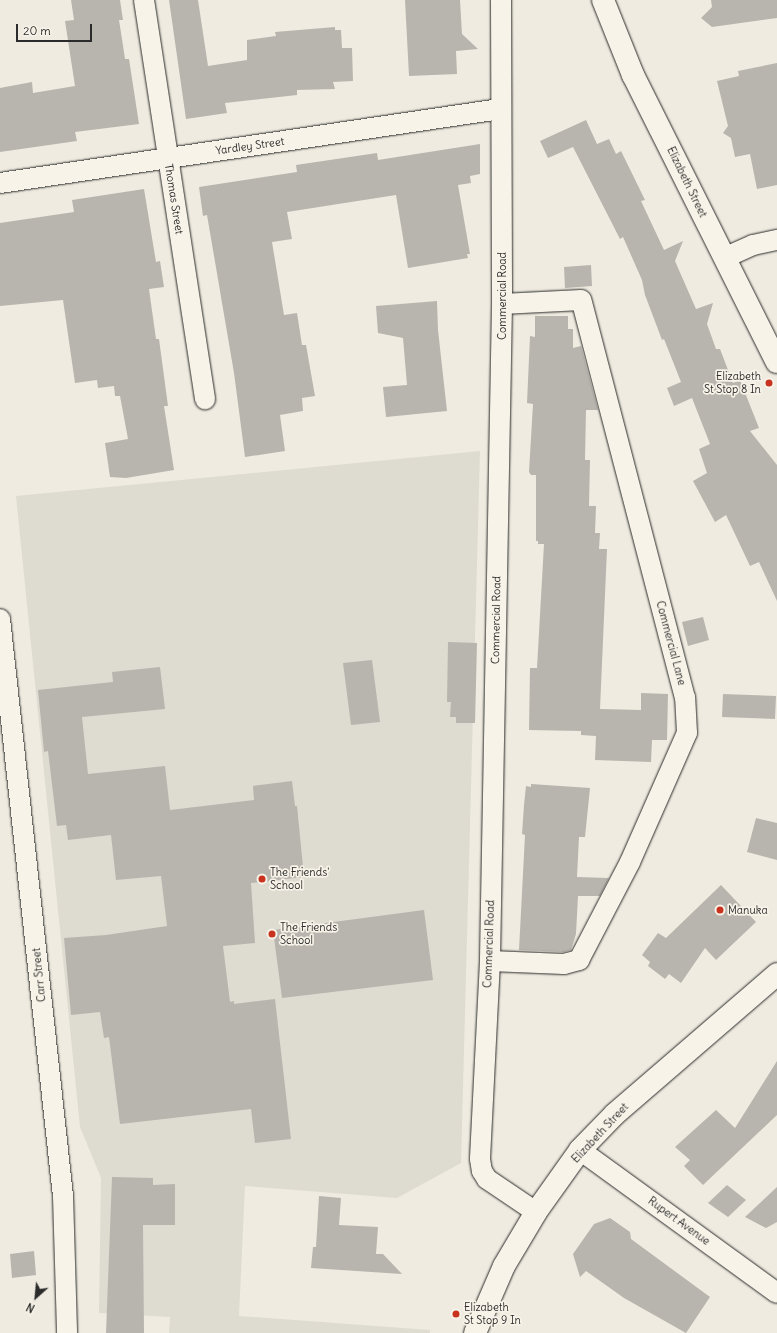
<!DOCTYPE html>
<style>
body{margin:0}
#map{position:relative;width:777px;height:1333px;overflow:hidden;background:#efebe0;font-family:Delius,sans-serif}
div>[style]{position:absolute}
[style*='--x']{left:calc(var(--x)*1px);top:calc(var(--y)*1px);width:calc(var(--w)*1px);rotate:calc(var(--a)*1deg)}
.built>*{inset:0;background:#dedbd1}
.building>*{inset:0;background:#b8b5ae}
.roads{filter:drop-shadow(0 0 1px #2b2b2b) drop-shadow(0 0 1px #2b2b2b)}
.street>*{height:20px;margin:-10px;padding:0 10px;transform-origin:10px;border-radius:10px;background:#f7f3e8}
.secondary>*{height:22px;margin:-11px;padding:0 11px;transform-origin:11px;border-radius:11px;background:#f7f3e8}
.dots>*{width:11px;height:11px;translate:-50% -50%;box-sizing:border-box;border:2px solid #f7f3e8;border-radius:50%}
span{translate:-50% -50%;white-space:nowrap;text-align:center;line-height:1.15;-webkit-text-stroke:3.5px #f7f3e8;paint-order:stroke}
.street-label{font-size:11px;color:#2b2b2b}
.poi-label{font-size:11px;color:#2b2b2b}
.right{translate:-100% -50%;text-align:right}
.left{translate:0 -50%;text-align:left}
.north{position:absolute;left:16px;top:1277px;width:40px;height:40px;-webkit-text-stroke:3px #f7f3e8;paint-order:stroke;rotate:207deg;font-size:11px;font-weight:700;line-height:16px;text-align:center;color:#2b2b2b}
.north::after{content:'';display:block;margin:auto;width:14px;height:18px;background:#2b2b2b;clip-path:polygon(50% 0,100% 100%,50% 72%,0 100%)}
.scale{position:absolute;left:16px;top:24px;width:76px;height:18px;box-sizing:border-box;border:2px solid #2b2b2b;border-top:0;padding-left:5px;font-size:12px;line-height:14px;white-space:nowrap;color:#2b2b2b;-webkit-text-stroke:3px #f7f3e8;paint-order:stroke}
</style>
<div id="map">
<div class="built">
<div style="clip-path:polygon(480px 451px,461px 1163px,397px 1198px,245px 1186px,239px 1316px,430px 1330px,430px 1333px,169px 1333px,170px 1317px,99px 1313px,101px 1178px,80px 1127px,16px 496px)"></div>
</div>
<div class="building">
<div style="clip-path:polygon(71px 0,120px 0,123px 20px,119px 20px,122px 39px,125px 59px,129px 59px,139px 124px,75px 132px,77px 141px,0 152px,0 88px,32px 82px,33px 93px,75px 86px,65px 21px,74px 20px)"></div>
<div style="clip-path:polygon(169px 0,198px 0,208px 66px,247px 60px,247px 40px,276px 36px,275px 32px,335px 27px,335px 30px,341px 30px,342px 48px,352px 48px,353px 81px,333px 82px,335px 89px,297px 90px,297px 95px,225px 103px,227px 113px,186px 119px)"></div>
<div style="clip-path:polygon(405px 0,460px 0,462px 34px,478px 49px,456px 51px,457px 74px,409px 76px)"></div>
<div style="clip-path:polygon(711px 0,777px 0,777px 18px,712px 27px,701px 18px,712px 7px)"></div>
<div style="clip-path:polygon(777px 63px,777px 185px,757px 189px,750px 154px,735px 157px,731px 138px,723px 133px,728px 126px,717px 81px,739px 76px,738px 71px)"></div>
<div style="clip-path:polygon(586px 120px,597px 144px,609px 139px,616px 154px,621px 151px,645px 200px,641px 201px,664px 250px,683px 241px,675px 261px,696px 309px,713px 303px,707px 324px,716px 349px,720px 349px,733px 383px,740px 380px,759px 428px,750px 431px,777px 465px,777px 601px,759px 562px,750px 566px,726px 515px,715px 522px,693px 481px,707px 473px,699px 449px,710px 444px,692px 398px,674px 406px,667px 388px,681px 382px,664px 339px,662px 340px,645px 295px,642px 280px,623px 237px,620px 239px,573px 147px,548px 158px,540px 141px)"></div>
<div style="clip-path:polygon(480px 144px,480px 174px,470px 176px,471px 183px,458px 185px,470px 254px,467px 254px,468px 258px,408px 268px,396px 195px,287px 212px,292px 239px,272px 242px,284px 315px,297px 313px,302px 345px,306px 345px,315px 396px,302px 398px,303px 411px,280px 415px,285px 451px,245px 457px,234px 373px,207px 215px,203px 216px,199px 187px,297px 172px,296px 165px,377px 153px,378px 160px)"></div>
<div style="clip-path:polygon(144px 189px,156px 262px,160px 261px,164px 287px,149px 289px,156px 339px,159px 339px,168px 406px,164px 406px,174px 470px,126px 478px,110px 477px,105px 443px,128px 439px,120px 396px,115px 396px,114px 386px,98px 388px,97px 380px,75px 383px,63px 300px,0 306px,0 223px,74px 212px,72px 200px)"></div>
<div style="clip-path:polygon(591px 265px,592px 286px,565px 288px,564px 267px)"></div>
<div style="clip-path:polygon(437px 301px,438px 330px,447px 411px,386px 417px,383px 387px,407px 385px,403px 338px,378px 333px,376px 306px)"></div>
<div style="clip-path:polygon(535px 316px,568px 316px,568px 329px,573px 329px,573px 348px,581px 346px,598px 410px,586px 410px,585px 460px,590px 460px,589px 506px,596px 506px,595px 533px,600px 533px,599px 549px,607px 549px,600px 709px,641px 710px,641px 693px,668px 694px,667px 740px,652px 740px,651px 762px,595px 760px,596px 736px,581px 735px,581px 731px,529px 730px,530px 668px,537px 668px,544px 544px,538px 544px,538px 541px,536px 541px,536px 475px,531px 475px,529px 472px,533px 404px,527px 403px,530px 336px,535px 337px)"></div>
<div style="clip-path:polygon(703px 617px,709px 640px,688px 646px,682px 622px)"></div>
<div style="clip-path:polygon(448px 642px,477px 643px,475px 723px,456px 723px,456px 717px,450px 717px,451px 702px,447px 702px)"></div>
<div style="clip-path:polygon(372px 660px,380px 722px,351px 725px,343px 663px)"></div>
<div style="clip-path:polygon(160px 667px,165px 709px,82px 717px,88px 774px,165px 766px,170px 810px,254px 800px,253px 786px,292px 781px,295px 806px,297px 806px,304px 877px,251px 883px,255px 943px,223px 946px,230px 1002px,234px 1001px,234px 1004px,275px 999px,291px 1139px,255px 1143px,251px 1109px,120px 1124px,109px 1037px,104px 1038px,100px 1012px,71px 1015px,64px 938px,106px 935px,167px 926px,161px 876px,116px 880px,111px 835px,68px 840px,66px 825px,57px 826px,48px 751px,44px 752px,38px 690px,113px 682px,112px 672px)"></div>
<div style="clip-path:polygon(723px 694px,776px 696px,775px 719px,722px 717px)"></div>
<div style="clip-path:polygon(531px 784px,590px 788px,585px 837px,579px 837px,577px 877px,609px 878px,600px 896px,578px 896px,576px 934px,571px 950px,564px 952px,519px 950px,525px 835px,522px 834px,524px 805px,526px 786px,531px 787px)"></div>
<div style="clip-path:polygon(756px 818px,777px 823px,777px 860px,747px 852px)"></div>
<div style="clip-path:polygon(721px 885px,756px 922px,716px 960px,705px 948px,681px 983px,669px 974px,665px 979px,648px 966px,650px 962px,642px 955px,658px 933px,666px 938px)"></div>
<div style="clip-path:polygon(424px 910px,433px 980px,282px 998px,273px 930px)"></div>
<div style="clip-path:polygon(777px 1061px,777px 1115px,703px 1185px,684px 1166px,690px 1160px,675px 1147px,716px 1110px,735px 1128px)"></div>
<div style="clip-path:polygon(112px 1177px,153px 1178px,153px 1185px,175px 1184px,175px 1225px,143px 1225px,144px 1333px,106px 1333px)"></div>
<div style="clip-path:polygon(727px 1185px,746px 1200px,728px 1217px,708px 1203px)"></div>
<div style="clip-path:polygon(777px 1187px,777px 1222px,766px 1228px,745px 1217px)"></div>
<div style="clip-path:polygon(319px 1196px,341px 1198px,339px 1225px,378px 1227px,376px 1254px,383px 1254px,402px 1274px,311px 1268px,313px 1247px,316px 1247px)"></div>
<div style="clip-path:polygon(610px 1218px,630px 1232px,631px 1239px,710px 1297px,686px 1333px,624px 1298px,586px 1271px,580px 1277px,573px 1254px,594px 1224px)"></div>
<div style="clip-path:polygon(34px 1251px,36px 1275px,12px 1278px,10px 1254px)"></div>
</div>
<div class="roads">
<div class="street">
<div style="--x:144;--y:0;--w:404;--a:81.3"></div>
<div style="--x:501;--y:0;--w:304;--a:89.8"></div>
<div style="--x:502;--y:304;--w:657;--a:91.05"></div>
<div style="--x:490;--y:961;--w:198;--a:92.9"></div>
<div style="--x:480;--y:1159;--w:12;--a:81"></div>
<div style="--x:482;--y:1171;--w:9;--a:58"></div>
<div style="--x:487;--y:1179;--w:59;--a:34"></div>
<div style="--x:0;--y:183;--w:505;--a:-8.42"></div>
<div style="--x:724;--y:258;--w:32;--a:-24"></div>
<div style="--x:753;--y:245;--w:25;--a:-12"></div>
<div style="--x:0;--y:619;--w:580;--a:83.77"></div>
<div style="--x:63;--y:1196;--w:137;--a:88.3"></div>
<div style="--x:490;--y:961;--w:74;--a:2.3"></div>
<div style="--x:564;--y:964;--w:16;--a:-15"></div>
<div style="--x:579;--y:960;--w:110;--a:-62.5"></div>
<div style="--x:630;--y:862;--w:141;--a:-66.2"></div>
<div style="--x:687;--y:733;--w:35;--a:-93"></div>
<div style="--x:685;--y:698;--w:411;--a:-104.6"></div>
<div style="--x:581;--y:300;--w:79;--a:177.1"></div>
<div style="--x:580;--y:1150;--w:243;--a:36"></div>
</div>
<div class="secondary">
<div style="--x:603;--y:0;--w:81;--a:68.2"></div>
<div style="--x:633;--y:75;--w:321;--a:63.4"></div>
<div style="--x:475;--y:1333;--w:73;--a:-66.6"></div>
<div style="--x:504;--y:1266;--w:63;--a:-59.3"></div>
<div style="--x:536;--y:1212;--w:76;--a:-54.6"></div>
<div style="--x:580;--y:1150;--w:50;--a:-45.8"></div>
<div style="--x:615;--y:1114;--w:214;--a:-40.8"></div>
</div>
</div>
<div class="dots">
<div style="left:769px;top:383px;background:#c8321e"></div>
<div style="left:262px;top:879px;background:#c8321e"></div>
<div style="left:720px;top:910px;background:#c8321e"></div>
<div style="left:272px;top:934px;background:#c8321e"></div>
<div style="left:456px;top:1314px;background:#c8321e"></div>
</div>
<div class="street-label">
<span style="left:250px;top:146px;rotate:-8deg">Yardley Street</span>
<span style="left:687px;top:182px;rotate:64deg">Elizabeth Street</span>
<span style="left:174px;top:199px;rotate:81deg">Thomas Street</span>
<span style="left:502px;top:296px;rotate:-90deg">Commercial Road</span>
<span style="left:496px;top:620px;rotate:-89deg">Commercial Road</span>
<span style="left:671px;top:643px;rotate:75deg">Commercial Lane</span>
<span style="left:489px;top:944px;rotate:-88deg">Commercial Road</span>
<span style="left:39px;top:975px;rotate:-96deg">Carr Street</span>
<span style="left:600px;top:1133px;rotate:-47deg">Elizabeth Street</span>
<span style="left:679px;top:1221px;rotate:36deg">Rupert Avenue</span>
</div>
<div class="poi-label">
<span class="right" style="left:761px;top:383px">Elizabeth<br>St Stop 8 In</span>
<span class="left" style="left:270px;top:879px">The Friends'<br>School</span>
<span class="left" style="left:728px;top:910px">Manuka</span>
<span class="left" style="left:280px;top:934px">The Friends<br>School</span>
<span class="left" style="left:464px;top:1314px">Elizabeth<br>St Stop 9 In</span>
</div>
<div class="north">N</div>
<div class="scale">20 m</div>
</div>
